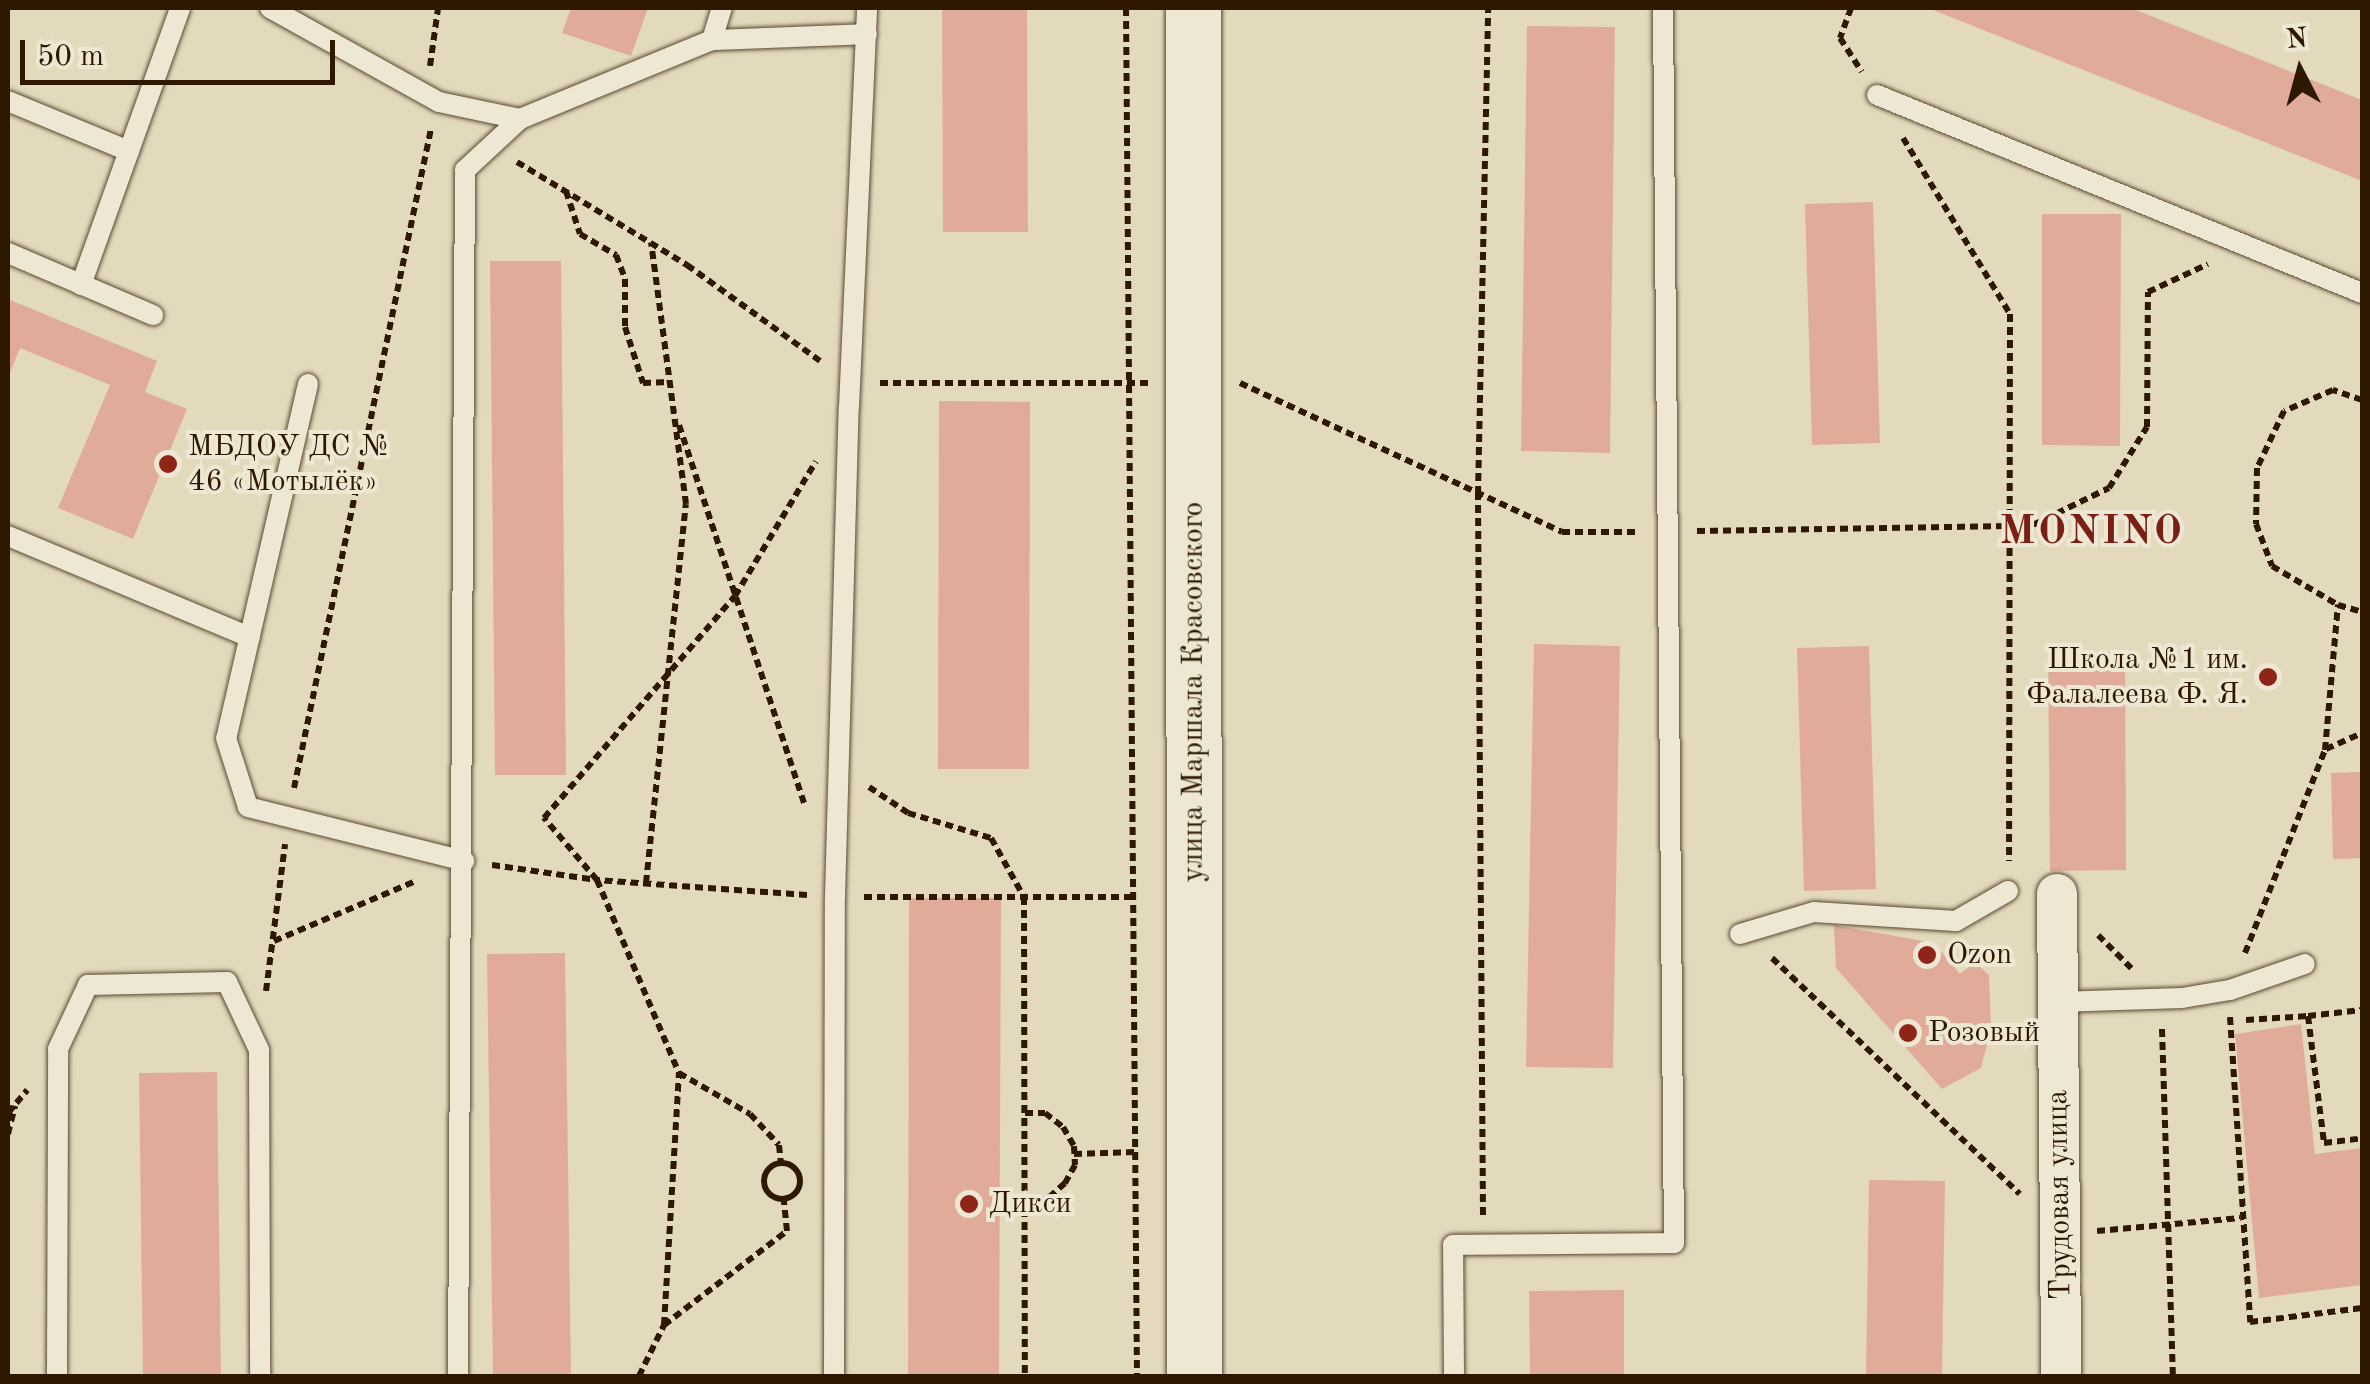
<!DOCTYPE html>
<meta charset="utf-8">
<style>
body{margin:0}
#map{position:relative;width:2370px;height:1384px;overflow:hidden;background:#e3dabd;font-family:"Old Standard TT",serif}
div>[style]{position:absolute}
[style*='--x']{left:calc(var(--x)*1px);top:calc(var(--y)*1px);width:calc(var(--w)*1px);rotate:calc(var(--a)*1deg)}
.building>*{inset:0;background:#e0ac99}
.path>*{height:6px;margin-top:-3px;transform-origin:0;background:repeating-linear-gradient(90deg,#2e1802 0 8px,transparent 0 13px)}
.path>.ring{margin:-3px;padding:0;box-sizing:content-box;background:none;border:6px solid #2e1802;border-radius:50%}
.roads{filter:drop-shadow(0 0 2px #5b4831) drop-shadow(0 0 2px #5b4831)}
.lane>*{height:20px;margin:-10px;padding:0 10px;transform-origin:10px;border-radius:10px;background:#ede7d4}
.street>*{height:40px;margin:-20px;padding:0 20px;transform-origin:20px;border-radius:20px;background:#ede7d4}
.secondary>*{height:55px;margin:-27.5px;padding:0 27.5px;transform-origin:27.5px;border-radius:27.5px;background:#ede7d4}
.dots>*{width:28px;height:28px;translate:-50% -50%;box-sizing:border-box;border:5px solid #ede7d4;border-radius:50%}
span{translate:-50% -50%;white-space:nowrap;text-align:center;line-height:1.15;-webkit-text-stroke:8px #ede7d4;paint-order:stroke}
.poi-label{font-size:30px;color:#2e1802}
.left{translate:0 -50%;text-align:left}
.right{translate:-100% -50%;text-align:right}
.street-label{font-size:30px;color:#2e1802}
.district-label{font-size:40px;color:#7a1f14;font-weight:700;letter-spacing:2.5px}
.frame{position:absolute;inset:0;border:10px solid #2e1802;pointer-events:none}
.north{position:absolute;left:2250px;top:20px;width:100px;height:100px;-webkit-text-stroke:8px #ede7d4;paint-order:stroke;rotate:354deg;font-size:28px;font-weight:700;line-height:40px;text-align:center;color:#2e1802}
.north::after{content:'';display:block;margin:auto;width:35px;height:45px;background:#2e1802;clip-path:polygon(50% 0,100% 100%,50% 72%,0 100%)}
.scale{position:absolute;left:20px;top:40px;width:315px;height:45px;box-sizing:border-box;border:5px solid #2e1802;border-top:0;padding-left:12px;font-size:30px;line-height:35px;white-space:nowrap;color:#2e1802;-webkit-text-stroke:8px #ede7d4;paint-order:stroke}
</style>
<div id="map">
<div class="building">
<div style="clip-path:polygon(571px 8px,648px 8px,631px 56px,562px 33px)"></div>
<div style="clip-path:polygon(942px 8px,1027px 8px,1028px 232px,943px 232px)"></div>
<div style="clip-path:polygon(1928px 8px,2131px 8px,2362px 100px,2362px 181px)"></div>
<div style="clip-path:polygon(1527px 26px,1615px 27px,1610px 453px,1521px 451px)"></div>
<div style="clip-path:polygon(1873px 202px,1880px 443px,1812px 445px,1805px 204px)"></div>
<div style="clip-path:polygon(2042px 214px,2121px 214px,2120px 446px,2042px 445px)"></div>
<div style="clip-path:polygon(490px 261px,561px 261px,566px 775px,495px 775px)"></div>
<div style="clip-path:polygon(8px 299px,157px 361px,145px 392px,187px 409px,133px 539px,58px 508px,110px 385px,20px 348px,8px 378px)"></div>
<div style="clip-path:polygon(939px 401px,1030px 402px,1029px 769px,938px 769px)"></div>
<div style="clip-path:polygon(1534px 644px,1620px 646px,1613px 1068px,1526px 1067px)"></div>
<div style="clip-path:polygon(1869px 646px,1876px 889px,1804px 891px,1797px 648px)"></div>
<div style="clip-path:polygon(2048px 652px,2125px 652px,2126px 870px,2050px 871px)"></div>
<div style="clip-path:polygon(2362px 772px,2362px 858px,2333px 859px,2331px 773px)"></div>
<div style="clip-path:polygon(909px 898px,1001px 898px,999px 1376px,908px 1376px)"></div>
<div style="clip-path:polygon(1834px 925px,1934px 943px,1960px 974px,1975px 962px,1989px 975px,1991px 1028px,1981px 1068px,1942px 1089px,1836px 968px)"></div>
<div style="clip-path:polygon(565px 953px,571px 1376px,493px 1376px,487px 954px)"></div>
<div style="clip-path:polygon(2301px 1024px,2315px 1154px,2362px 1148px,2362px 1285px,2259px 1298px,2235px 1034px)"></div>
<div style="clip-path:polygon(217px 1072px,221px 1376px,143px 1376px,139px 1073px)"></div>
<div style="clip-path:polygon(1869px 1180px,1945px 1181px,1942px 1376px,1866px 1376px)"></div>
<div style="clip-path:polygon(1624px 1290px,1624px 1376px,1530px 1376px,1529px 1291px)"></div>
</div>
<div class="path">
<div style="--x:1126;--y:8;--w:1368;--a:89.54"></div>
<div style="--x:1851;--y:8;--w:32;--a:110"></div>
<div style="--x:1840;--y:38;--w:40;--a:57.1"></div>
<div style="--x:430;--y:66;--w:59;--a:-82.1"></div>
<div style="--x:1903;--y:138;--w:206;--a:58.7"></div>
<div style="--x:2010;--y:314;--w:547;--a:90.1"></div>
<div style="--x:517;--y:162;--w:199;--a:31.2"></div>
<div style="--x:687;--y:265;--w:164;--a:35.8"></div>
<div style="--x:566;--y:191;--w:45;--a:72"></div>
<div style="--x:580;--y:234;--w:42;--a:30.3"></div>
<div style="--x:616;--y:255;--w:26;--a:69"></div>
<div style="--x:625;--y:279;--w:48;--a:90"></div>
<div style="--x:625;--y:327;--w:59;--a:72.2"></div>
<div style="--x:643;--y:383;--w:26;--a:-2"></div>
<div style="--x:880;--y:383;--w:268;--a:0"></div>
<div style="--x:1240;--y:383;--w:355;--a:24.8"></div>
<div style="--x:1562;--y:532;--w:78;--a:0"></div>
<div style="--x:2362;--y:400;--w:31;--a:-161"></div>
<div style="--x:2333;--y:390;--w:53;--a:156.8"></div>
<div style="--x:2284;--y:411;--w:63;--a:115.3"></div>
<div style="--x:2257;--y:468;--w:56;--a:91"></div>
<div style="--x:2256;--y:524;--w:45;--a:69.1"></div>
<div style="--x:2272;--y:566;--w:77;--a:30.6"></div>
<div style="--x:2338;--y:605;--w:25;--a:16"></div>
<div style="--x:679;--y:425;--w:402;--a:71.7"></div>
<div style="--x:1697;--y:531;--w:313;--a:-0.9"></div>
<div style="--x:2010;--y:536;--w:110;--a:-25.9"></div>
<div style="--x:2109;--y:488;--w:72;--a:-58.1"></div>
<div style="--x:2147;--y:427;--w:135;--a:-89.6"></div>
<div style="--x:2148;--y:292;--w:66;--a:-25"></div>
<div style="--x:2326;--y:749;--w:39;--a:-24"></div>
<div style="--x:869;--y:787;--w:47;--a:33.7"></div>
<div style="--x:908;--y:813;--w:87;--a:16.8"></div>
<div style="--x:991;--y:838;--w:68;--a:60.8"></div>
<div style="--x:1024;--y:897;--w:479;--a:89.9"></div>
<div style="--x:294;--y:788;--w:673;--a:-78.26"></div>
<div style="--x:492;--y:865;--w:106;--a:8.1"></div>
<div style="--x:597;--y:880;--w:210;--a:67"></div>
<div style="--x:679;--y:1073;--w:82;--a:30"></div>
<div style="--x:750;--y:1114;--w:42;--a:46.9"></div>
<div style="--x:779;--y:1145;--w:18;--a:84"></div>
<div style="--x:646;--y:883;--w:381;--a:-84"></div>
<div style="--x:686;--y:504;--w:264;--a:-97.6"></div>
<div style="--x:807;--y:895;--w:211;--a:-175.9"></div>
<div style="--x:597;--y:880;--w:82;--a:-130.5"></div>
<div style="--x:544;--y:818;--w:293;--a:-49.3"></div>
<div style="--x:735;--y:596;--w:157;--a:-59"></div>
<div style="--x:864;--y:897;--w:273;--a:0"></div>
<div style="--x:2098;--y:935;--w:48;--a:45"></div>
<div style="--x:274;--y:941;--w:152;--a:-22.9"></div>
<div style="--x:2245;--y:953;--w:218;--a:-68.5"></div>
<div style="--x:2325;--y:750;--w:146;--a:-84.9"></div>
<div style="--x:1772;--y:958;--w:342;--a:43.6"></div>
<div style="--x:266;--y:991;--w:148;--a:-82.6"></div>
<div style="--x:2308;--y:1016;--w:54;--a:-6.3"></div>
<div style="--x:2230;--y:1017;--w:306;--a:86.2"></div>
<div style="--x:2250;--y:1322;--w:113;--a:-7.1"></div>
<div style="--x:2246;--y:1020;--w:62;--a:-3.7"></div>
<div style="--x:2308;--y:1016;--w:128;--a:82.8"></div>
<div style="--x:2324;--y:1143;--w:38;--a:-7"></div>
<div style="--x:2162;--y:1029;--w:347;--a:88.2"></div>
<div style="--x:8;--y:1113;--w:30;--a:-50"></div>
<div style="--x:1025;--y:1113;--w:20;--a:0"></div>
<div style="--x:1045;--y:1113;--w:23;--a:38"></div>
<div style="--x:1063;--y:1127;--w:22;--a:60"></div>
<div style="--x:1074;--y:1146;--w:19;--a:87"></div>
<div style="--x:1075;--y:1165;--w:21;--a:119"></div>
<div style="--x:1065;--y:1183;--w:24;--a:138"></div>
<div style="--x:1047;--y:1199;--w:22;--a:175"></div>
<div style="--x:8;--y:1134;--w:29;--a:-76"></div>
<div style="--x:1074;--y:1154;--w:62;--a:-1.8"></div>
<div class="ring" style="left:764px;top:1163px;width:30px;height:30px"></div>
<div style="--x:1483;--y:1215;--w:721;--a:-90.4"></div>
<div style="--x:1478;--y:494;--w:486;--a:-88.8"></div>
<div style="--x:2097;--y:1231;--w:144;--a:-5.2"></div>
<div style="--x:664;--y:1325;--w:252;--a:-86.6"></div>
<div style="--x:639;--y:1376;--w:57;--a:-63.9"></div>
<div style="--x:664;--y:1325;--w:155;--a:-37.4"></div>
<div style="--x:787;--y:1231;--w:31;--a:-96"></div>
</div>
<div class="roads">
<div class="lane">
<div style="--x:270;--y:8;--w:193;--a:29.1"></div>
<div style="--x:439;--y:102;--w:83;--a:11.9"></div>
<div style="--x:712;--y:40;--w:34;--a:-73"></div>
<div style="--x:1877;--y:95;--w:524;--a:22.21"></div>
<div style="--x:8;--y:101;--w:131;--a:22.5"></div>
<div style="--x:8;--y:253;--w:158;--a:23.2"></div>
<div style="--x:81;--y:285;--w:294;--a:-70.3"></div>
<div style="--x:308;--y:384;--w:363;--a:103"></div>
<div style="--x:226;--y:738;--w:72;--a:72.3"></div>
<div style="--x:248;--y:807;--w:223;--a:14"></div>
<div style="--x:8;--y:536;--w:262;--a:22.7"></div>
<div style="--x:1740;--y:934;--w:77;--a:-16.6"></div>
<div style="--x:1814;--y:912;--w:142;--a:3.6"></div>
<div style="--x:1956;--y:921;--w:60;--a:-30"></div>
<div style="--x:2057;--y:1002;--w:125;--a:-1.8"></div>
<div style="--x:2182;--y:998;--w:49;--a:-9.5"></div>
<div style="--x:2230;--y:990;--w:79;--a:-19.1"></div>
<div style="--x:57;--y:1376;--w:327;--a:-89.8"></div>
<div style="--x:58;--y:1049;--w:71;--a:-64.9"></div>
<div style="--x:88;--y:985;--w:139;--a:-1.2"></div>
<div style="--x:227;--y:982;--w:75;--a:64.8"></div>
<div style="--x:259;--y:1050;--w:326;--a:89.8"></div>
<div style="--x:458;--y:1376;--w:1206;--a:-89.67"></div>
<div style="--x:465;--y:170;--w:75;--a:-42.8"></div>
<div style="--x:520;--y:119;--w:208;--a:-22.4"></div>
<div style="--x:712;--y:40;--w:155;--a:-2.2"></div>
<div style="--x:834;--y:1376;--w:479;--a:-89.9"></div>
<div style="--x:835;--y:897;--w:490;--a:-88.4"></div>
<div style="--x:849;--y:407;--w:399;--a:-87.4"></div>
<div style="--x:1454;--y:1376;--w:131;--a:-90.4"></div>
<div style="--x:1453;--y:1245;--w:221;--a:-0.5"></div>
<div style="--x:1674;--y:1243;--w:1235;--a:-90.51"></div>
</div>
<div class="street">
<div style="--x:2057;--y:894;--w:482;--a:89.5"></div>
</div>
<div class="secondary">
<div style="--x:1193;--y:8;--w:1368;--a:89.96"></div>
</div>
</div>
<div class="dots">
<div style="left:168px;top:464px;background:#8f2418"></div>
<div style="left:2268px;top:677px;background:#8f2418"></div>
<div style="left:1927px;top:955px;background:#8f2418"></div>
<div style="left:1908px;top:1033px;background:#8f2418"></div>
<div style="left:969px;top:1204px;background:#8f2418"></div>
</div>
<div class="poi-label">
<span class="left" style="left:188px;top:464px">МБДОУ ДC №<br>46 «Мотылёк»</span>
<span class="right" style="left:2248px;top:677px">Школа №1 им.<br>Фалалеева Ф. Я.</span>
<span class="left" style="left:1947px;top:955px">Ozon</span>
<span class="left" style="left:1928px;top:1033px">Розовый</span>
<span class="left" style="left:989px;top:1204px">Дикси</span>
</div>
<div class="street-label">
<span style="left:1194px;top:692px;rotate:-90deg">улица Маршала Красовского</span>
<span style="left:2060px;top:1195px;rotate:-91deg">Трудовая улица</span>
</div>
<div class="district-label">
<span style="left:2092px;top:533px">MONINO</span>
</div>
<div class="frame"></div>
<div class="north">N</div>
<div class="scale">50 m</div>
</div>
